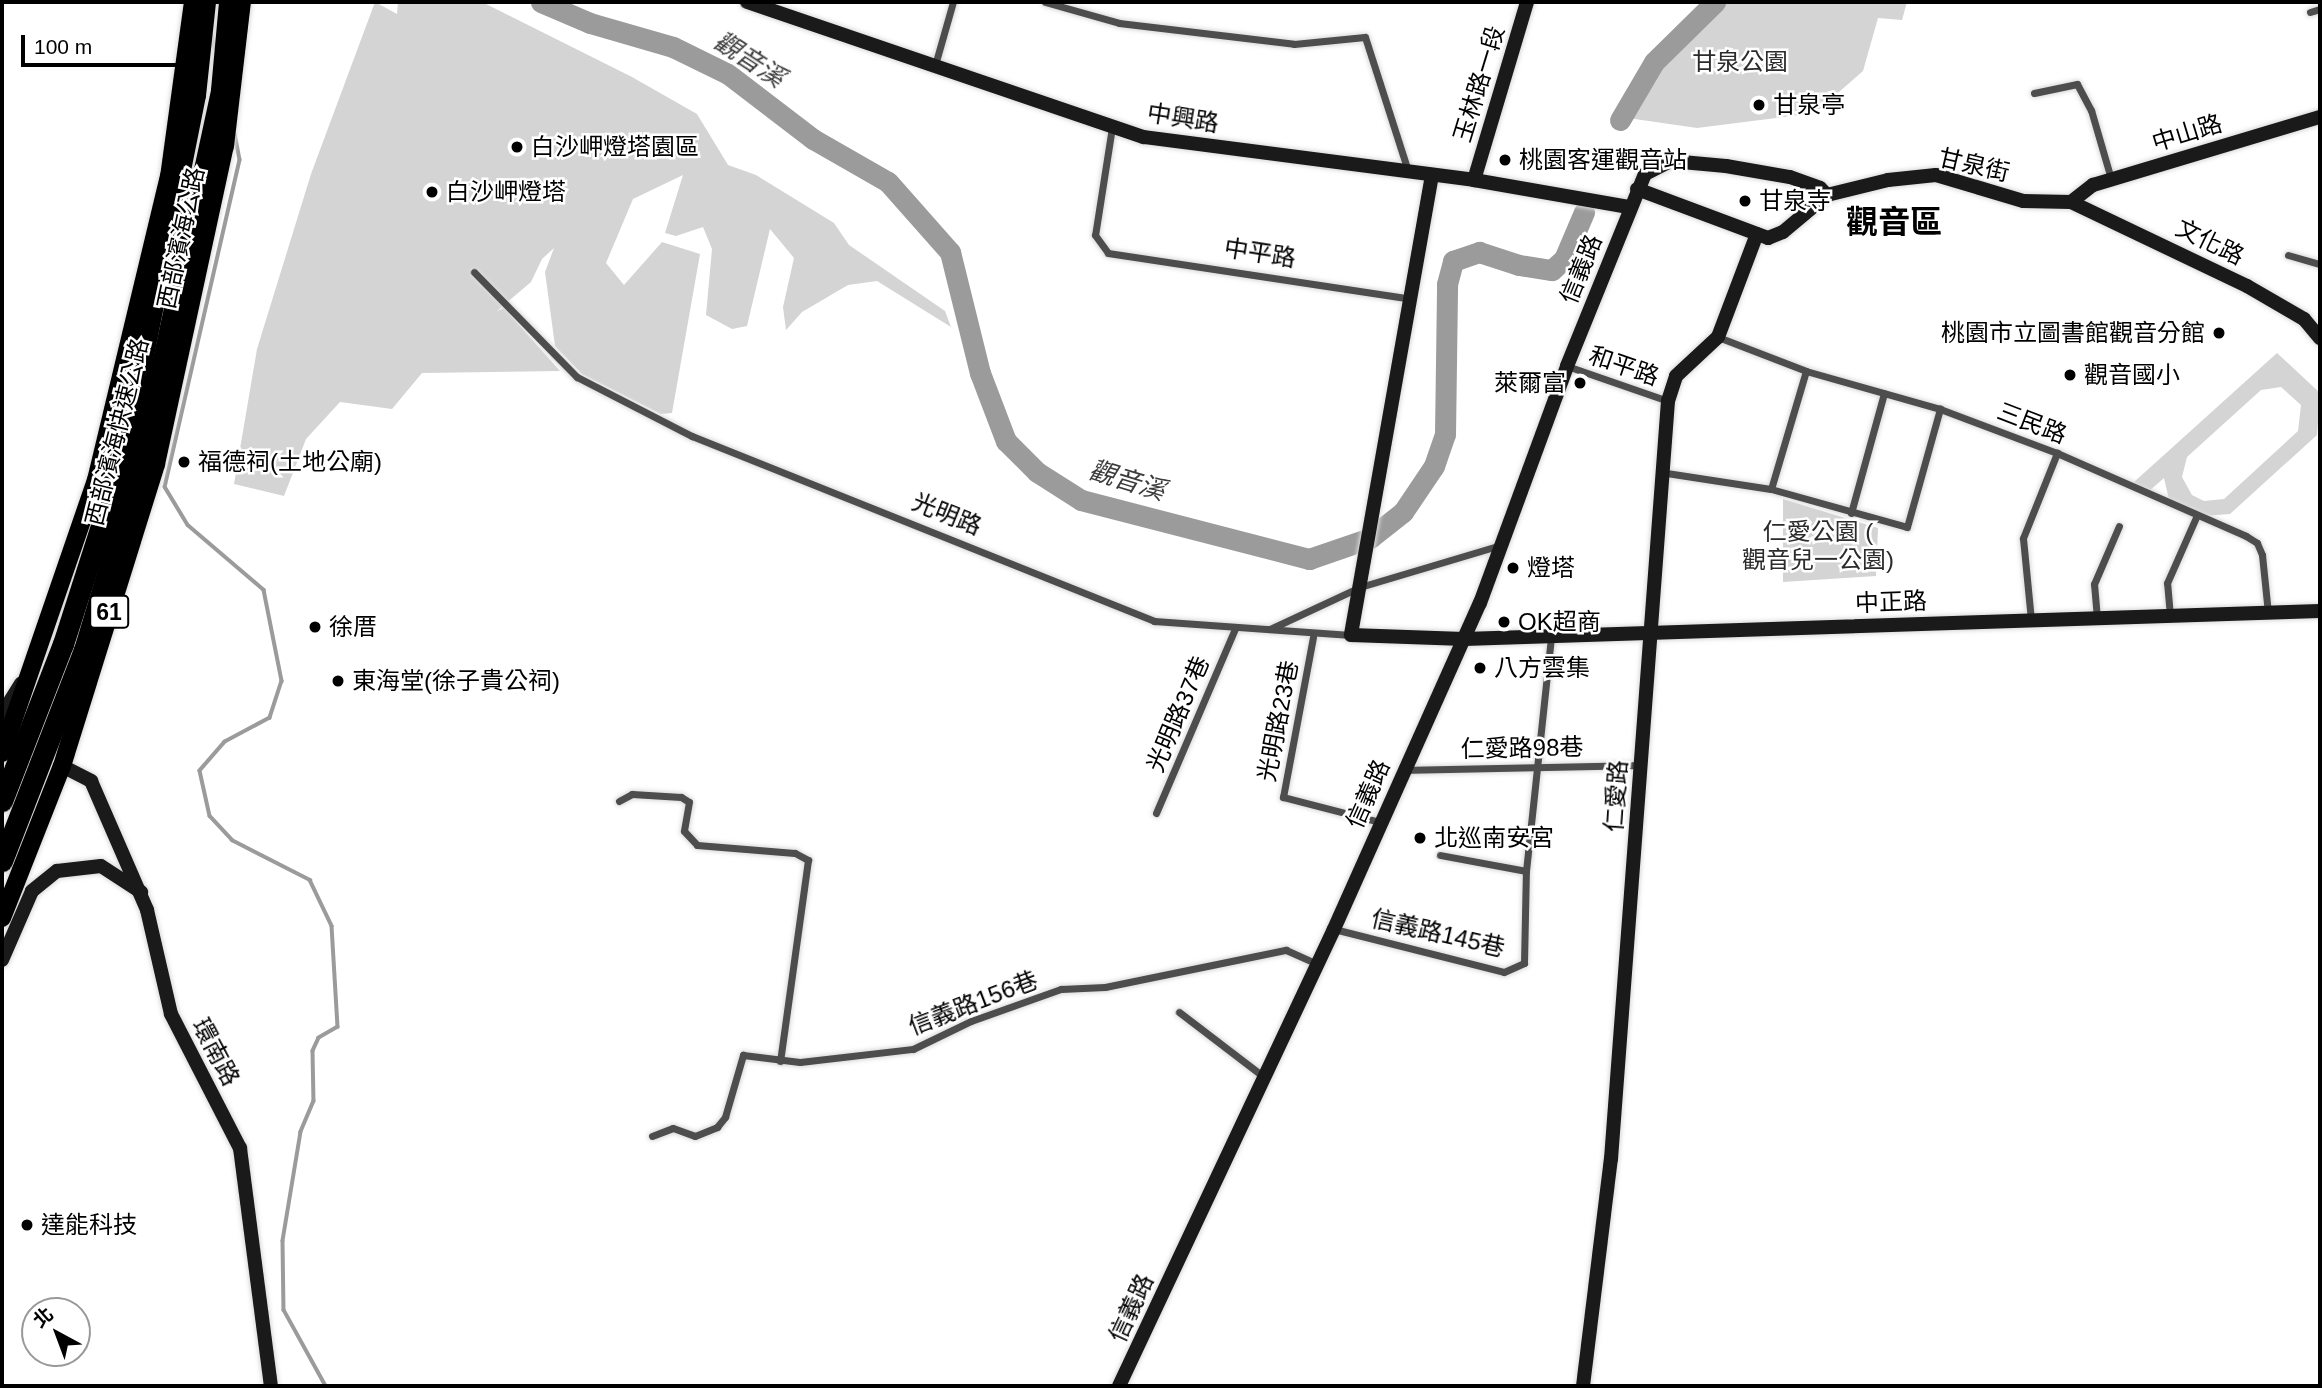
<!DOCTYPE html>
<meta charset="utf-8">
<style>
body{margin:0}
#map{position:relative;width:2322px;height:1388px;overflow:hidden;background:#fff;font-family:Arial,"Noto Sans TC",sans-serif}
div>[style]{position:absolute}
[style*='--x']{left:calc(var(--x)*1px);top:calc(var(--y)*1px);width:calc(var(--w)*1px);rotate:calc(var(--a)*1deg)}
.green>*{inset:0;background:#d4d4d4}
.stream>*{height:3.5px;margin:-1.75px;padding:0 1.75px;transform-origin:1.75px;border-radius:1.75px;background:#9b9b9b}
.river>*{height:21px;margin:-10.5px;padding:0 10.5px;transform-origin:10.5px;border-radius:10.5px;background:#9b9b9b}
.roads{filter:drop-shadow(0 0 2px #dbdbdb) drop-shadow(0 0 2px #dbdbdb)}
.street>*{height:7px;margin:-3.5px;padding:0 3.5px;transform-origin:3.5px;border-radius:3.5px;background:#4d4d4d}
.secondary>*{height:14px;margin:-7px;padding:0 7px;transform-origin:7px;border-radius:7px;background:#1a1a1a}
.primary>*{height:18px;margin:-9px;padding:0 9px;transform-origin:9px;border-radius:9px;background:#000}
.highway>*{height:21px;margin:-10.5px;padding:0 10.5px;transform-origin:10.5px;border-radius:10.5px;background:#000}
.dots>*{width:19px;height:19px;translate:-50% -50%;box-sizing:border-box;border:4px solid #fff;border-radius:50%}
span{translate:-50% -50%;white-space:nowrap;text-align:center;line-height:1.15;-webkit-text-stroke:5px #fff;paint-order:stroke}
.shield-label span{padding:2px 5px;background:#fff;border:2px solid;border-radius:5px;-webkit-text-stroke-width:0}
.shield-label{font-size:23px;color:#000;font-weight:700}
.park-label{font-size:24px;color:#2b2b2b}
.street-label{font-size:24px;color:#000}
.poi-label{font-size:24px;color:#000}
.left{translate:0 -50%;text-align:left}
.right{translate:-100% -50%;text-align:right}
.water-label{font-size:26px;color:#3c3c3c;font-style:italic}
.district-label{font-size:32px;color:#000;font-weight:700}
.frame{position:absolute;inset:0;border:4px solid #000;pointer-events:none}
.north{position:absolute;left:21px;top:1297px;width:70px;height:70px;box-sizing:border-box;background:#fff;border:2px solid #999;border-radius:50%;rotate:319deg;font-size:19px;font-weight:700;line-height:28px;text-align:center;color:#000}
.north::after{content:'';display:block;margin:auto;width:24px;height:32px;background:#000;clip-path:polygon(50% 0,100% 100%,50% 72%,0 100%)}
.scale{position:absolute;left:21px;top:35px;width:180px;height:32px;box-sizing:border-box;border:4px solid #000;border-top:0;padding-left:9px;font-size:21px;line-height:24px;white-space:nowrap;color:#000;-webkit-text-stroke:5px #fff;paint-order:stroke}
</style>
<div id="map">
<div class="green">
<div style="clip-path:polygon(375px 2px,397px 14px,398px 2px,482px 2px,632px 77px,697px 114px,728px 165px,756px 175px,834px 223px,849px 245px,945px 311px,951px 327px,877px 281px,848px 285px,802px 312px,786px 330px,783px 307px,794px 258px,770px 229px,747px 326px,732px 329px,706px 315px,712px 249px,703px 227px,676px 236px,665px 233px,683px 175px,633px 199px,606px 263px,624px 285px,662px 242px,700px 254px,672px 413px,661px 414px,582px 374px,555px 346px,545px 272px,554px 248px,542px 259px,531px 282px,497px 311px,504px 308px,560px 371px,422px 373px,392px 409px,340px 402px,306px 439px,284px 496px,234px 484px,257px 349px,311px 174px)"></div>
<div style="clip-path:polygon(1715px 2px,1907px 2px,1902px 20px,1878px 18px,1863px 71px,1815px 113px,1697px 128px,1621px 117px,1654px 62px)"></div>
<div style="clip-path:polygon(evenodd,2277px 353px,2320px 393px,2317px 435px,2230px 514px,2191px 517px,2179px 511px,2170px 504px,2164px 478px,2148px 492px,2141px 492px,2134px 482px,2277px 353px,2281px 387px,2301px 405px,2298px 431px,2224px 499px,2204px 501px,2192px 495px,2182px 477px,2187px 457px,2261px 390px,2281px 387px)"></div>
<div style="clip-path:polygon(1783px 499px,1878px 528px,1876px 576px,1783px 582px)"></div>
</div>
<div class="stream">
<div style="--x:211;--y:32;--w:16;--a:76"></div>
<div style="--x:235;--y:134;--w:26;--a:79"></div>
<div style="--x:240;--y:160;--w:335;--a:102.9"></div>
<div style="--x:165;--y:487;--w:44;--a:58.8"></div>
<div style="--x:188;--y:525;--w:100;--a:40.5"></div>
<div style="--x:264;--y:590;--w:93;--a:78.8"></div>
<div style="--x:282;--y:681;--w:39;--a:108"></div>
<div style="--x:270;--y:718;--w:51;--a:151.9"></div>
<div style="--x:225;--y:742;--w:38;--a:131"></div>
<div style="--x:200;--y:771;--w:46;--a:77.5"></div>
<div style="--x:210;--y:816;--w:33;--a:47"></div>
<div style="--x:232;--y:840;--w:88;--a:27.1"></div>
<div style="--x:310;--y:880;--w:51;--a:64.4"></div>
<div style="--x:332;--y:926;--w:101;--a:86.6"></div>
<div style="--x:338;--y:1027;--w:22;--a:150"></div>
<div style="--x:319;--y:1038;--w:14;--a:115"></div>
<div style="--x:313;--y:1051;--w:50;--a:88.9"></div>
<div style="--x:314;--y:1101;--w:34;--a:113"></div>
<div style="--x:301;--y:1132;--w:110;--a:99.4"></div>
<div style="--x:283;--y:1241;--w:69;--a:89.2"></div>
<div style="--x:284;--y:1310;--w:87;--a:61.1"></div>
</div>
<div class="river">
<div style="--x:541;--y:2;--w:53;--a:23.2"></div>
<div style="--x:590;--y:23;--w:86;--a:16.1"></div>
<div style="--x:673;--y:47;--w:61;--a:26.1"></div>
<div style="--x:728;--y:74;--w:107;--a:37.4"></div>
<div style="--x:813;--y:139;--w:86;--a:29.8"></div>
<div style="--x:888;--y:182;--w:94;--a:48.5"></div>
<div style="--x:950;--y:252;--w:125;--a:76.1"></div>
<div style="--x:980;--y:373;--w:73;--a:69.1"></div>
<div style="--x:1006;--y:441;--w:44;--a:45"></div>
<div style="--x:1037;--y:472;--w:52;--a:32.5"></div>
<div style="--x:1081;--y:500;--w:236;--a:14.5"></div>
<div style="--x:1309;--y:559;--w:65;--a:-19"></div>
<div style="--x:1370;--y:538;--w:42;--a:-38.2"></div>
<div style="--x:1403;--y:512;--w:55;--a:-56"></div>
<div style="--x:1434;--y:466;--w:34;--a:-71"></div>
<div style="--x:1445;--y:434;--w:150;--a:-89.2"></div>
<div style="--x:1447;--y:284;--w:24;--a:-75"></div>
<div style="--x:1453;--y:261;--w:28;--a:-19"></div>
<div style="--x:1479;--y:252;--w:42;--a:18"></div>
<div style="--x:1519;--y:265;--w:33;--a:9"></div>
<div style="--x:1552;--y:270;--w:16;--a:-43"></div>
<div style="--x:1564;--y:259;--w:51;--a:-66.9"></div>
<div style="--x:1620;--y:120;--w:67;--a:-59.6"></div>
<div style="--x:1654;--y:62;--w:86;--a:-44.5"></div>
</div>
<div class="roads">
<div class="street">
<div style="--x:1045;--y:2;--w:77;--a:15.8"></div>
<div style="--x:1119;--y:23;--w:176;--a:6.8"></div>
<div style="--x:1294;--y:44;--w:71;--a:-5.6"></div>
<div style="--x:1365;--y:37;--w:141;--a:72.2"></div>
<div style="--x:2310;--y:12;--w:10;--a:-17"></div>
<div style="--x:935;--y:65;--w:66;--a:-74.1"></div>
<div style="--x:2034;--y:93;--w:44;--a:-11.8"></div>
<div style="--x:2077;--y:84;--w:30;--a:62"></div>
<div style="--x:2091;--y:110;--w:72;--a:73.8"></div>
<div style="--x:1112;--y:127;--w:109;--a:98.9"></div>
<div style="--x:1095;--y:235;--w:22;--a:54"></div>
<div style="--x:1108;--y:253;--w:306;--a:8.6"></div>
<div style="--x:2288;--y:255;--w:33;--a:16"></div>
<div style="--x:474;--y:272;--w:147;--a:45.6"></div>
<div style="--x:577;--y:377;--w:129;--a:27.2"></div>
<div style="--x:692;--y:436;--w:498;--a:21.8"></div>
<div style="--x:1154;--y:621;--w:197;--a:4.1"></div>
<div style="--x:1718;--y:337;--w:94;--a:21.1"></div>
<div style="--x:1806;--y:371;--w:139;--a:15.8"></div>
<div style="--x:1940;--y:409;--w:125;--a:20.6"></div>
<div style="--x:2057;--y:453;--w:206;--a:23.7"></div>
<div style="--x:2246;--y:536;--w:13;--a:32"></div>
<div style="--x:2257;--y:543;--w:13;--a:67"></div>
<div style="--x:2262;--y:555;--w:58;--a:84.1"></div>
<div style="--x:1567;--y:366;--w:107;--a:19.1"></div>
<div style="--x:1660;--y:472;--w:112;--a:8.7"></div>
<div style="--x:1771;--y:489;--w:141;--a:15.6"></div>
<div style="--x:1907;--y:527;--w:123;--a:-74.4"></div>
<div style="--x:1771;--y:489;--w:123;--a:-73.5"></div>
<div style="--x:1851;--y:513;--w:124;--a:-74.6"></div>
<div style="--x:2170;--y:616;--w:33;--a:-95"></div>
<div style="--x:2167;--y:583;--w:74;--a:-66.2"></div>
<div style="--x:2097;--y:618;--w:34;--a:-95"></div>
<div style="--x:2094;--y:584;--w:63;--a:-66.7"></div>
<div style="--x:2031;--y:620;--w:82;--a:-95.6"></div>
<div style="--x:2023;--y:538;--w:92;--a:-68.2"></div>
<div style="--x:1270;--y:629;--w:99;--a:-25"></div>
<div style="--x:1360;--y:587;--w:147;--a:-16.6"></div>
<div style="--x:1313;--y:637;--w:163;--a:100.6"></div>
<div style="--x:1283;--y:797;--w:100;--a:14.5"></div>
<div style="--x:1404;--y:770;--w:236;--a:-1.2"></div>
<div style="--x:619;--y:801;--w:15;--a:-28"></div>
<div style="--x:632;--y:794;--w:49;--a:3.5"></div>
<div style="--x:681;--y:797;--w:9;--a:32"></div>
<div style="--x:689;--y:802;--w:29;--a:100"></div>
<div style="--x:684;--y:831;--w:19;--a:47"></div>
<div style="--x:697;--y:845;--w:98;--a:4.7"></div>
<div style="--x:795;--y:853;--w:15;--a:28"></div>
<div style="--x:808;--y:860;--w:203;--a:97.9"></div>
<div style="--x:1156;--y:813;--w:200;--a:-66.8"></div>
<div style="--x:1440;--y:855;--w:87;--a:10.5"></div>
<div style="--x:1334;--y:929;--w:175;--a:14.2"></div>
<div style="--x:1504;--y:972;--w:22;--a:-24"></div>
<div style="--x:1524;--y:963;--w:92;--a:-88.8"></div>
<div style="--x:1526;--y:871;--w:236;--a:-83.9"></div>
<div style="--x:1179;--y:1012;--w:107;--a:37.4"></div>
<div style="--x:652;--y:1136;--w:22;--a:-21"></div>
<div style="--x:673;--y:1128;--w:23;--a:20"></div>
<div style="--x:695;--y:1136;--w:24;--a:-22"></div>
<div style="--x:717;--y:1127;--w:13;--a:-51"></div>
<div style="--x:725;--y:1117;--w:65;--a:-73.8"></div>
<div style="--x:743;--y:1055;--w:57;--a:7"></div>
<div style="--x:800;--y:1062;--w:114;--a:-6.6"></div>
<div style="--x:913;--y:1049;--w:64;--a:-25.8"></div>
<div style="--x:971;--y:1021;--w:96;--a:-19.6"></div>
<div style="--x:1061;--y:989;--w:44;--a:-2.6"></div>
<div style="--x:1105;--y:987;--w:185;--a:-11.6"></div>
<div style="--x:1286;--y:950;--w:34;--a:24"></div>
</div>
<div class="secondary">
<div style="--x:747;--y:2;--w:419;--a:18.8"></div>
<div style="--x:1144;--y:137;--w:333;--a:7.4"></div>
<div style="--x:1474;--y:180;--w:157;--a:9.9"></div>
<div style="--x:1432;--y:175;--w:467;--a:100"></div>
<div style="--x:1351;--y:635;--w:113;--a:2"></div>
<div style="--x:1464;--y:639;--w:856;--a:-1.87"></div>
<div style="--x:1474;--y:180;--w:186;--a:-73.4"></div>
<div style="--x:1637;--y:189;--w:140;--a:20.5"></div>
<div style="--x:1768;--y:238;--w:16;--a:-22"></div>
<div style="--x:1783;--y:232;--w:57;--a:-40.1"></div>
<div style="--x:1827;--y:195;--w:63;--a:-13.8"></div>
<div style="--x:1888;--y:180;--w:48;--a:-5.9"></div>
<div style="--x:1936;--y:175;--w:91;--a:16.6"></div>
<div style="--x:2023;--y:201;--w:48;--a:1.2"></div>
<div style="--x:2071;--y:202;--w:195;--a:25.5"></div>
<div style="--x:2247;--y:286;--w:66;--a:30.1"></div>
<div style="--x:2304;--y:319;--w:25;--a:50"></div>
<div style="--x:2071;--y:202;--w:28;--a:-38"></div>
<div style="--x:2093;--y:185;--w:237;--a:-16.7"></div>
<div style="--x:2;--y:714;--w:36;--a:-58"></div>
<div style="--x:62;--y:766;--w:33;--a:27"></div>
<div style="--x:91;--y:781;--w:141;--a:66.5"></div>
<div style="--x:147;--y:910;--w:107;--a:77"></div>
<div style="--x:171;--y:1014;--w:151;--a:62.8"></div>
<div style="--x:240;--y:1148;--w:240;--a:82.6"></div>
<div style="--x:2;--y:960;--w:75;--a:-66.5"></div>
<div style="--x:32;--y:891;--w:32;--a:-39"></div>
<div style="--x:57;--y:871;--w:44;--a:-6.5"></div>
<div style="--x:101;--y:866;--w:48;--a:33"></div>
<div style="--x:1119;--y:1386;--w:505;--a:-64.8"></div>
<div style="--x:1334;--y:929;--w:357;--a:-65.9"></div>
<div style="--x:1480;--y:603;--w:252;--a:-69.8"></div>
<div style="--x:1567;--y:366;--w:207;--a:-67.9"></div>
<div style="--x:1645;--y:174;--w:29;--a:-27"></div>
<div style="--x:1671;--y:161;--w:55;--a:5.2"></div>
<div style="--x:1726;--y:166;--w:65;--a:9.8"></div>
<div style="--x:1790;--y:177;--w:32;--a:20"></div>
<div style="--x:1820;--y:188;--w:10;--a:45"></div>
<div style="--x:1583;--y:1386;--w:229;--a:-83"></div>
<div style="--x:1611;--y:1159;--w:760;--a:-85.7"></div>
<div style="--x:1668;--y:401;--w:26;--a:-72"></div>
<div style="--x:1676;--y:376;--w:57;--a:-42.9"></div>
<div style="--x:1718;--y:337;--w:110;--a:-69.3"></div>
</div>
<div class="primary">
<div style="--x:2;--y:753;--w:289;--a:-71"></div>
<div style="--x:96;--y:480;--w:312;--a:-76.5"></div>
<div style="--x:169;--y:177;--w:177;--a:-82.2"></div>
<div style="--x:2;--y:918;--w:163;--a:-68.5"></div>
<div style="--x:62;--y:766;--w:316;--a:-72.7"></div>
<div style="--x:156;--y:464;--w:325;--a:-77.8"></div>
<div style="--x:225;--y:146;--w:145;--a:-83.3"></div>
</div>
<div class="highway">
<div style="--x:2;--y:801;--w:168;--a:-68.8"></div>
<div style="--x:63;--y:644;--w:193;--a:-72.2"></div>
<div style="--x:122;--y:460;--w:372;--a:-78.7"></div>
<div style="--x:195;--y:95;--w:94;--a:-83.9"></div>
<div style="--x:2;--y:861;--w:226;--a:-68.8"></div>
<div style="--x:84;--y:650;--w:197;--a:-73.2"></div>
<div style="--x:141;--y:461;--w:380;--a:-77.8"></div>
<div style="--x:221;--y:90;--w:88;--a:-84.8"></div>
</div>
</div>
<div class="dots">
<div style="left:1759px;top:105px;background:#000"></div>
<div style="left:517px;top:147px;background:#000"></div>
<div style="left:1505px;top:160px;background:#000"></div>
<div style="left:432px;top:192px;background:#000"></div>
<div style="left:1745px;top:201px;background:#000"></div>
<div style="left:2219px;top:333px;background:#000"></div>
<div style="left:2070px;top:375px;background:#000"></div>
<div style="left:1580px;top:383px;background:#000"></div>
<div style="left:184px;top:462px;background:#000"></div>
<div style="left:1513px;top:568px;background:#000"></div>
<div style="left:1504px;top:622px;background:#000"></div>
<div style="left:315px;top:627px;background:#000"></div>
<div style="left:1480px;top:668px;background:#000"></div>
<div style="left:338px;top:681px;background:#000"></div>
<div style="left:1420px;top:838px;background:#000"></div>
<div style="left:27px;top:1225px;background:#000"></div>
</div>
<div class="shield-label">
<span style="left:109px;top:612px">61</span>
</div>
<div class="park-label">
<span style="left:1740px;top:62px">甘泉公園</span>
<span style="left:1818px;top:546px">仁愛公園 (<br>觀音兒一公園)</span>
</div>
<div class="street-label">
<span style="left:1479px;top:84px;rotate:-73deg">玉林路一段</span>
<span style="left:1183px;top:118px;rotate:9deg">中興路</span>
<span style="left:2187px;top:133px;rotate:-17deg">中山路</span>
<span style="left:1974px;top:165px;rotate:13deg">甘泉街</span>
<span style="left:181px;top:238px;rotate:-78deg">西部濱海公路</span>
<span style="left:2210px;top:242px;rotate:26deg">文化路</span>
<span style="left:1260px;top:253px;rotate:9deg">中平路</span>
<span style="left:1581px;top:269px;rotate:-68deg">信義路</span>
<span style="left:1624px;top:366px;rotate:19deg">和平路</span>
<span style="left:2032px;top:423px;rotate:21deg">三民路</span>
<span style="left:117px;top:432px;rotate:-76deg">西部濱海快速公路</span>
<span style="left:947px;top:514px;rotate:22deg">光明路</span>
<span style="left:1891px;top:602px;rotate:-2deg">中正路</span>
<span style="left:1178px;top:714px;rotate:-67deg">光明路37巷</span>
<span style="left:1278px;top:721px;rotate:-79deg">光明路23巷</span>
<span style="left:1522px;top:748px;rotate:-1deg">仁愛路98巷</span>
<span style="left:1368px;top:794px;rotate:-66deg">信義路</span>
<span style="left:1616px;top:796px;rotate:-86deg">仁愛路</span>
<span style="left:1438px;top:933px;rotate:13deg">信義路145巷</span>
<span style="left:973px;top:1003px;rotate:-21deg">信義路156巷</span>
<span style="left:216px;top:1052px;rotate:62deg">環南路</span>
<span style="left:1131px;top:1308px;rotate:-65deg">信義路</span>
</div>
<div class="poi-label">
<span class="left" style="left:1773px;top:105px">甘泉亭</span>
<span class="left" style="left:531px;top:147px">白沙岬燈塔園區</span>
<span class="left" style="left:1519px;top:160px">桃園客運觀音站</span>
<span class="left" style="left:446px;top:192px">白沙岬燈塔</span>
<span class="left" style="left:1759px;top:201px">甘泉寺</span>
<span class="right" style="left:2205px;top:333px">桃園市立圖書館觀音分館</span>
<span class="left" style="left:2084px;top:375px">觀音國小</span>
<span class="right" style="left:1566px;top:383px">萊爾富</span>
<span class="left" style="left:198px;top:462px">福德祠(土地公廟)</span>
<span class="left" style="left:1527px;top:568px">燈塔</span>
<span class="left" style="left:1518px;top:622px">OK超商</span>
<span class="left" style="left:329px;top:627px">徐厝</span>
<span class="left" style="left:1494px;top:668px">八方雲集</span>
<span class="left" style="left:352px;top:681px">東海堂(徐子貴公祠)</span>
<span class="left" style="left:1434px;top:838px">北巡南安宮</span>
<span class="left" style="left:41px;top:1225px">達能科技</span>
</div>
<div class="water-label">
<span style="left:749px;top:60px;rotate:33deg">觀音溪</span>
<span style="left:1127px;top:481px;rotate:17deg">觀音溪</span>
</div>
<div class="district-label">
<span style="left:1894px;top:222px">觀音區</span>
</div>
<div class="frame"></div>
<div class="north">北</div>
<div class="scale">100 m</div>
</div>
